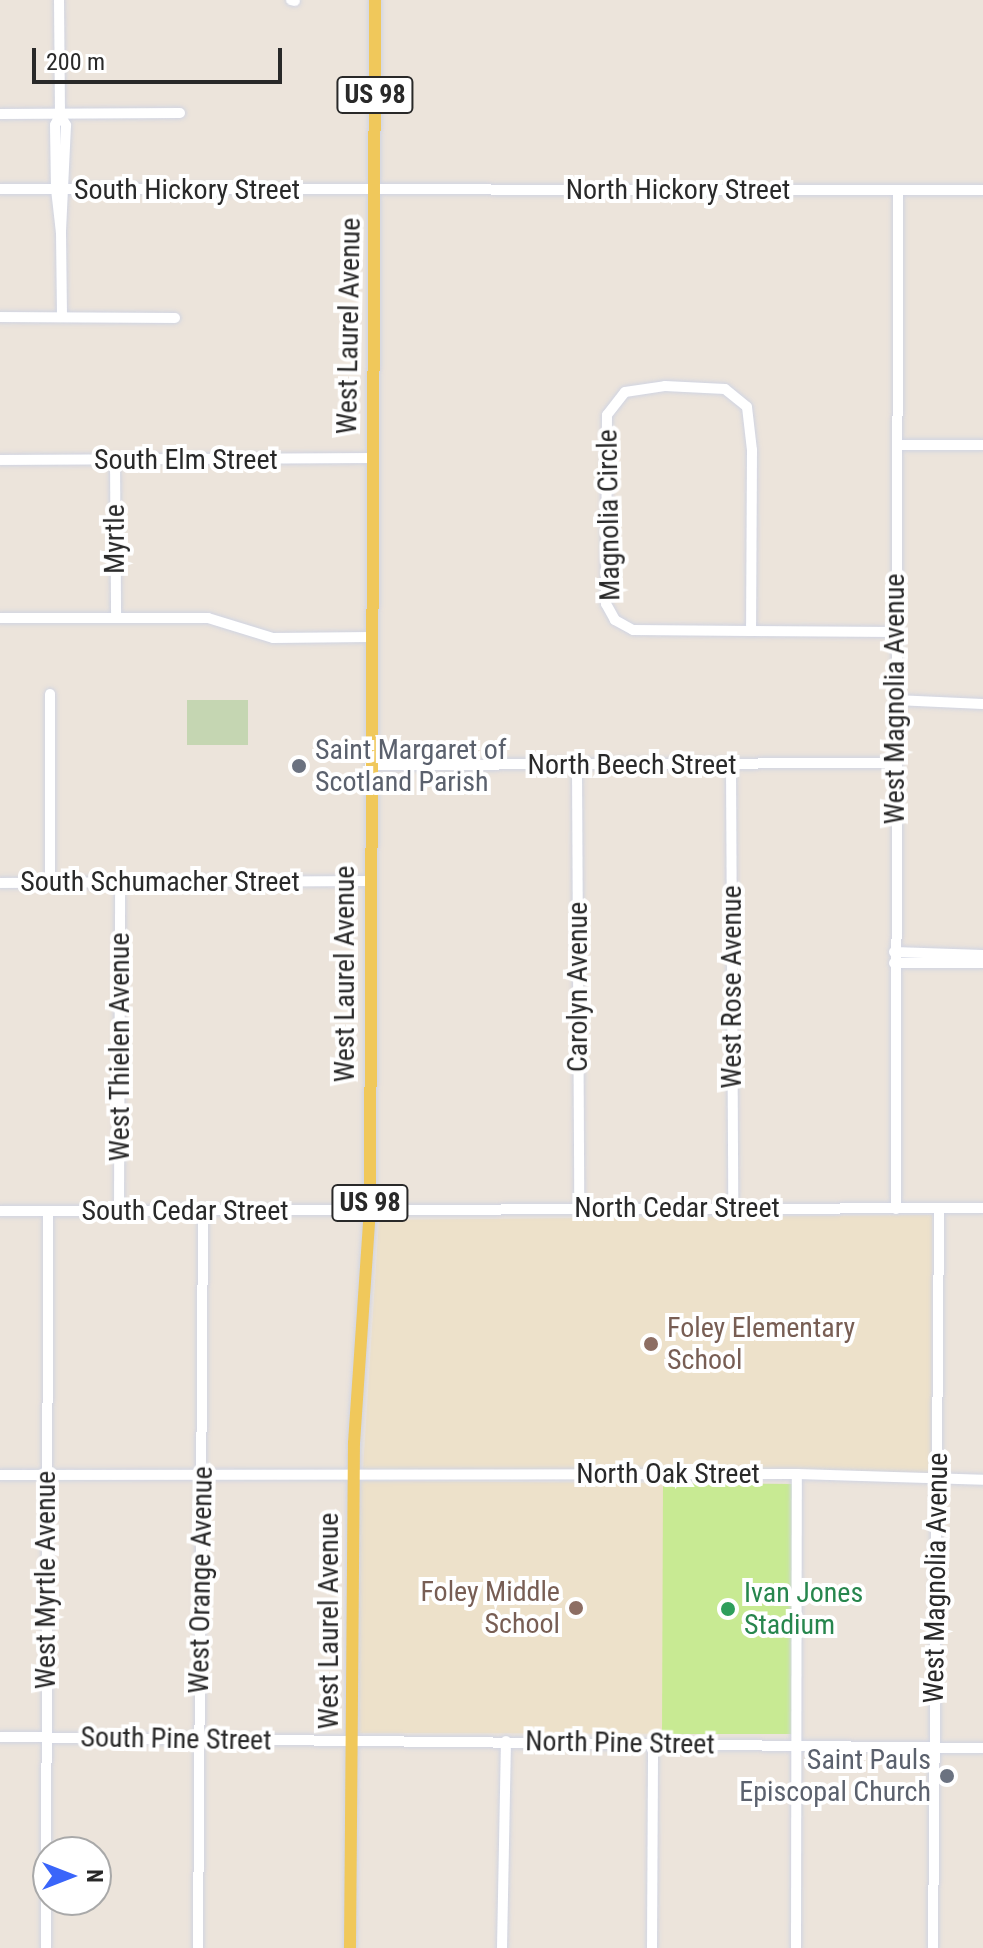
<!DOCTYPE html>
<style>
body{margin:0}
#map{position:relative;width:983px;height:1948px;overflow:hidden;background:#ece4db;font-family:"Roboto Condensed",sans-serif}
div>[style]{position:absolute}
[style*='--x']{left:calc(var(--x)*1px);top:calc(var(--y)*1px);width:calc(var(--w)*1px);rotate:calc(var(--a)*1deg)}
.education>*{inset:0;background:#ede1ca}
.cemetery>*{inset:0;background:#c5d6b2}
.pitch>*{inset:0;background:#c8ea93}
.roads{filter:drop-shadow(0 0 2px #d0d4e2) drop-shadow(0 0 2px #d0d4e2)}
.minor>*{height:10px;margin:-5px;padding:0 5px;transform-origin:5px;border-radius:5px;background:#fff}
.major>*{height:12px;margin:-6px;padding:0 6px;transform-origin:6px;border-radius:6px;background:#f0c85b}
.dots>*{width:22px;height:22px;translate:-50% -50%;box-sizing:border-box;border:4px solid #fff;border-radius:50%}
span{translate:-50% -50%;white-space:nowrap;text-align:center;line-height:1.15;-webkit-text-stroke:8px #fff;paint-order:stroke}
.shield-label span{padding:2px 6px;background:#fff;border:2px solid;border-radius:6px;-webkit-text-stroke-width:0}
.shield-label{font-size:26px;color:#292929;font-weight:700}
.street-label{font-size:28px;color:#292929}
.worship-label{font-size:28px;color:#5b616d}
.left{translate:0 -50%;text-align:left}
.right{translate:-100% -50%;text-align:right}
.education-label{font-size:28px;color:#785e54}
.leisure-label{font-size:28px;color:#27864d}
.north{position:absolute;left:32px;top:1836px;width:80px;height:80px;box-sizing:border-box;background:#fff;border:2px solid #a9a9a9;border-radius:50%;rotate:90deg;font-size:22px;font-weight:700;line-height:32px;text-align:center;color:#292929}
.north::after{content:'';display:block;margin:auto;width:28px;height:36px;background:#3a65fa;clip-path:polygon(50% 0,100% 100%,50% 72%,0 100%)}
.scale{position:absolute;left:32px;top:48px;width:250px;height:36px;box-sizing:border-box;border:4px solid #292929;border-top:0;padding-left:10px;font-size:24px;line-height:28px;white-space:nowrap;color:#292929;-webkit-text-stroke:6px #fff;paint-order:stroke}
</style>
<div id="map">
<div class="education">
<div style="clip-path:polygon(932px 1215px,931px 1476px,363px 1470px,379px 1220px)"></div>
<div style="clip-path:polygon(359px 1481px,794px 1484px,793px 1734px,358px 1733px)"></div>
</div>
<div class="cemetery">
<div style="clip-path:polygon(187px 700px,248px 700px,248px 745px,187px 745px)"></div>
</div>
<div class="pitch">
<div style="clip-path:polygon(663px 1483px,794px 1484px,793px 1734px,662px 1734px)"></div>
</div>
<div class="roads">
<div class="minor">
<div style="--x:59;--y:0;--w:115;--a:89.5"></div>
<div style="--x:291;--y:0;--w:4;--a:14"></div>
<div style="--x:0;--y:114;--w:180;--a:-0.3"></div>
<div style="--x:60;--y:115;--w:12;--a:59"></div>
<div style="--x:66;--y:125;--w:108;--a:92.7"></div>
<div style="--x:61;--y:233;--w:44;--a:-96.5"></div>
<div style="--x:56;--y:189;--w:64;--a:-90.9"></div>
<div style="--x:55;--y:125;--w:11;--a:-63"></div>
<div style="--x:0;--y:189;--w:983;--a:0.06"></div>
<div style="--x:61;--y:233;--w:84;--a:89.3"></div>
<div style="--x:0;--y:317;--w:175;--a:0.3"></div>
<div style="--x:665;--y:386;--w:60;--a:2.9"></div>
<div style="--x:725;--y:389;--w:28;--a:39"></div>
<div style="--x:747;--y:407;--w:43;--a:83.4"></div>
<div style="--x:752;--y:450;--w:181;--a:90.3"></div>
<div style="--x:751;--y:631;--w:118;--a:-179.5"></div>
<div style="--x:633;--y:630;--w:21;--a:-151"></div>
<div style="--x:615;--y:620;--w:18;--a:-119"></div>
<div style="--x:606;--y:604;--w:189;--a:-89.7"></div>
<div style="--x:607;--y:415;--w:29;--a:-52"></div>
<div style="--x:625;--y:392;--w:40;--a:-8.5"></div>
<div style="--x:898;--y:445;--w:85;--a:0"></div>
<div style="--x:0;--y:460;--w:372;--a:-0.3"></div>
<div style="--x:115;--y:460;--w:157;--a:89.6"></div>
<div style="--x:0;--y:618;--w:208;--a:0"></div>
<div style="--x:208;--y:618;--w:68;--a:17.1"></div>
<div style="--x:273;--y:638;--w:98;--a:-0.6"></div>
<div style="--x:751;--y:631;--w:144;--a:0.4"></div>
<div style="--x:50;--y:694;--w:189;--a:90"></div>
<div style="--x:895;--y:700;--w:88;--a:2.6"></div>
<div style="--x:370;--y:765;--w:525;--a:-0.22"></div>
<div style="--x:731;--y:765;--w:443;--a:89.7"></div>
<div style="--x:577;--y:766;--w:442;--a:89.7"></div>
<div style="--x:0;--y:883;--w:368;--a:-0.3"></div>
<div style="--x:894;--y:952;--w:89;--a:1.9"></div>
<div style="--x:894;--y:963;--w:89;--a:0"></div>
<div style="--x:896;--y:1209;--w:1019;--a:-89.89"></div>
<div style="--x:0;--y:1211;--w:983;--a:-0.17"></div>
<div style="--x:119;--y:1211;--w:328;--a:-89.8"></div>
<div style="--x:0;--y:1475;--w:797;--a:-0.07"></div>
<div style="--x:797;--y:1474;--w:186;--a:1.8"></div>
<div style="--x:0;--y:1737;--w:983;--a:0.64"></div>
<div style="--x:46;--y:1948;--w:737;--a:-89.84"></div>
<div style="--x:198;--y:1948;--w:737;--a:-89.61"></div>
<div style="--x:502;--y:1948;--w:207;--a:-88.9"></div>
<div style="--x:652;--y:1948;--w:205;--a:-89.7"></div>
<div style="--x:796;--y:1948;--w:474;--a:-89.9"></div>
<div style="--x:933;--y:1948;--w:739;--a:-89.53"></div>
</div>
<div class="major">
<div style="--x:350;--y:1948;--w:505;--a:-89.55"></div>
<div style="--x:354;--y:1443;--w:234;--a:-86.1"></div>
<div style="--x:370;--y:1210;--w:1210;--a:-89.76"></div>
</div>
</div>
<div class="dots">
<div style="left:299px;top:766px;background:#6b7280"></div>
<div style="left:651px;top:1344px;background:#8d6e63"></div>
<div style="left:576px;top:1608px;background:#8d6e63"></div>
<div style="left:728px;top:1609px;background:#2e9e5b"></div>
<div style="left:947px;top:1776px;background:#6b7280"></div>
</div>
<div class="shield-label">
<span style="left:375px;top:95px">US 98</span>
<span style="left:370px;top:1203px">US 98</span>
</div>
<div class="street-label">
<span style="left:187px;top:190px">South Hickory Street</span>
<span style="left:678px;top:190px">North Hickory Street</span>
<span style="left:349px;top:326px;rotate:-89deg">West Laurel Avenue</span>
<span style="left:186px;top:460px">South Elm Street</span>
<span style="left:609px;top:515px;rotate:-91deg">Magnolia Circle</span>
<span style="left:115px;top:539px;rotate:-90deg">Myrtle</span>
<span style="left:895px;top:699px;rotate:-90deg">West Magnolia Avenue</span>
<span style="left:632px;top:765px">North Beech Street</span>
<span style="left:160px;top:882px">South Schumacher Street</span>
<span style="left:345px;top:974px;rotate:-90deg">West Laurel Avenue</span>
<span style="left:578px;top:987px;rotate:-90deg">Carolyn Avenue</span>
<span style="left:732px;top:987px;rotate:-90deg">West Rose Avenue</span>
<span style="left:120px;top:1047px;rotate:-90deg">West Thielen Avenue</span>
<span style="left:677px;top:1208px">North Cedar Street</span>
<span style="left:185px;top:1211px">South Cedar Street</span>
<span style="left:668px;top:1474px">North Oak Street</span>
<span style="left:936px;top:1578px;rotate:-89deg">West Magnolia Avenue</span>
<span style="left:46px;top:1580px;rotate:-90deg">West Myrtle Avenue</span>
<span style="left:201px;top:1580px;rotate:-89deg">West Orange Avenue</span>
<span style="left:329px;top:1621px;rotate:-90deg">West Laurel Avenue</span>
<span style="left:176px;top:1739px;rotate:1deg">South Pine Street</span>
<span style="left:620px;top:1743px;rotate:1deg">North Pine Street</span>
</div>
<div class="worship-label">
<span class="left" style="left:315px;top:766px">Saint Margaret of<br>Scotland Parish</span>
<span class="right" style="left:931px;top:1776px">Saint Pauls<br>Episcopal Church</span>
</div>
<div class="education-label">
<span class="left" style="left:667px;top:1344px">Foley Elementary<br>School</span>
<span class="right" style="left:560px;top:1608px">Foley Middle<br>School</span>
</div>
<div class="leisure-label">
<span class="left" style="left:744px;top:1609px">Ivan Jones<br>Stadium</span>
</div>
<div class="north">N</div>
<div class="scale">200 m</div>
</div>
